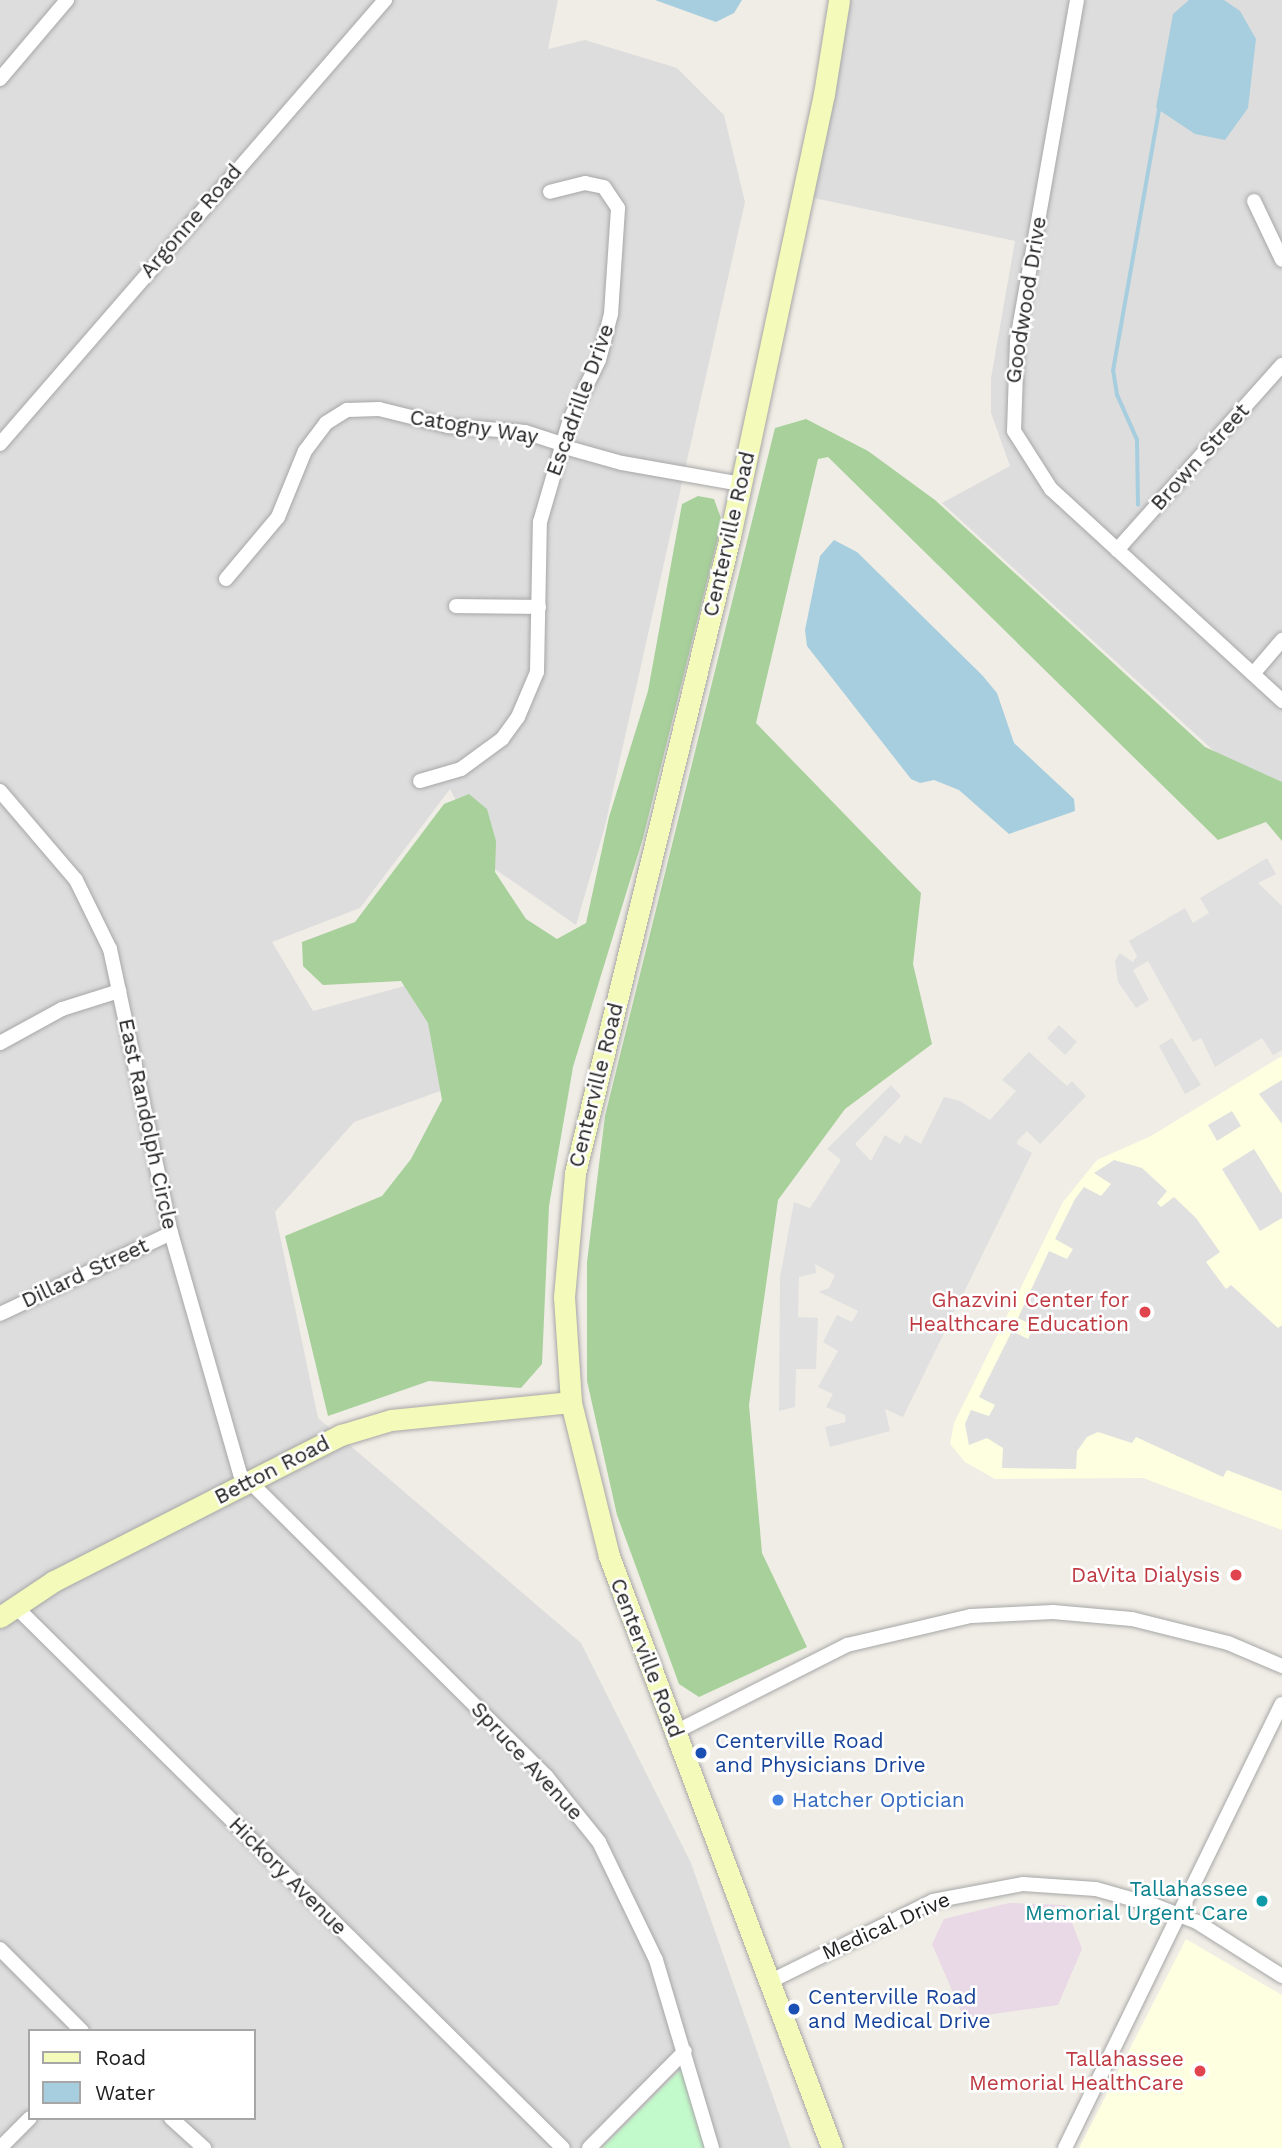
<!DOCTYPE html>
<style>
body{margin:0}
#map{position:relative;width:1282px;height:2148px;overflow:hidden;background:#f0ede6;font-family:"Work Sans",sans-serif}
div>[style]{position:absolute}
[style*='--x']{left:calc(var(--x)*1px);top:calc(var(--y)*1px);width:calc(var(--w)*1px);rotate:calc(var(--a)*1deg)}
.residential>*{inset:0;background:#dedddd}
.industrial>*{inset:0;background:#e9d8e5}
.education>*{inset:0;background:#fdffe0}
.forest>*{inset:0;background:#a7d09a}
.park>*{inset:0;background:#c3facb}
.parking>*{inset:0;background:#e0e0e0}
.water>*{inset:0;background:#a6cede}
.stream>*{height:3.5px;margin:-1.75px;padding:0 1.75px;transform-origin:1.75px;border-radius:1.75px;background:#a6cede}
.roads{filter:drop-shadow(0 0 2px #a7a7a7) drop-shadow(0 0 2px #a7a7a7)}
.street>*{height:14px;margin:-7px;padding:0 7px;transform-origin:7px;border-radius:7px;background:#fff}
.secondary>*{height:21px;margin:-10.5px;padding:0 10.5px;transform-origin:10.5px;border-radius:10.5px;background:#f3faba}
.dots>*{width:19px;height:19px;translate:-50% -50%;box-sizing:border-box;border:4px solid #fff;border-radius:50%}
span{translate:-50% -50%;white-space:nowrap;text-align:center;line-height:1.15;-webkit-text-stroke:5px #fff;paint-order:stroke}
.street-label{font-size:21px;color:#202020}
.health-label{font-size:21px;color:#be3a42}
.right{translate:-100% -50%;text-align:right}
.transit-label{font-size:21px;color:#164399}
.left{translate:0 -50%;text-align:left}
.shop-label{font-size:21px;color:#366cbe}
.culture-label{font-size:21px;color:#0d838f}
.legend{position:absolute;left:28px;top:2029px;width:228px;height:91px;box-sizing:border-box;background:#fff;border:2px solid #a6a6a6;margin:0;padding:9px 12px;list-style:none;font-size:21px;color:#202020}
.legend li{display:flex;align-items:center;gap:14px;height:35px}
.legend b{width:35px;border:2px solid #a6a6a6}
</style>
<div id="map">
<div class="residential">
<div style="clip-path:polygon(evenodd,0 0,558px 0,548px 49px,585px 40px,677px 68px,724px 115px,745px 202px,605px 826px,576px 925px,489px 865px,450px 789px,360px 908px,272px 942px,313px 1011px,423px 981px,457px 1085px,354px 1122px,275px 1212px,318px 1418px,581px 1643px,691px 1863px,791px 2148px,0 2148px,0 0,30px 2031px,254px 2031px,254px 2118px,30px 2118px,30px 2031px)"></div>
<div style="clip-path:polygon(848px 0,1282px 0,1282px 789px,1270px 802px,942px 503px,1010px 466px,991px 413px,991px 378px,1015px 241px,814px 198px)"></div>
</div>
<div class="industrial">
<div style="clip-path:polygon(1009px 1903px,1065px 1905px,1082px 1949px,1058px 2005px,964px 2018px,932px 1944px,944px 1919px)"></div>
</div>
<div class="education">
<div style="clip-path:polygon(1282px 1056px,1282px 1530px,1143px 1478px,995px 1479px,965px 1462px,950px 1444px,954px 1423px,1063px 1202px,1097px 1160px,1151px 1136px)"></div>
<div style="clip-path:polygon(1186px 1939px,1282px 1995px,1282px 2148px,1079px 2148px)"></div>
</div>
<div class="forest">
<div style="clip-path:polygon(806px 419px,868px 451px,935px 500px,1205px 747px,1282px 782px,1282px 841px,1266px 822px,1218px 840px,828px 457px,818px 459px,756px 723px,921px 893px,913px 964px,932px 1044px,845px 1109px,778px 1200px,749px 1405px,762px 1553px,807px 1647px,699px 1697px,679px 1684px,617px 1515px,587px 1381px,587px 1262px,605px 1116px,775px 428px)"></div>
<div style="clip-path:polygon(698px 496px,714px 499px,722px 521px,643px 838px,573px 1067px,549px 1206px,542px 1364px,521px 1388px,429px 1381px,328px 1416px,285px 1236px,382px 1196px,411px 1159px,442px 1100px,428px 1023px,401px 981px,323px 985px,303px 966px,302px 942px,355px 922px,444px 804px,469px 794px,487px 809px,496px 841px,495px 872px,526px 919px,557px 939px,586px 923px,609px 817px,648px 691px,682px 504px)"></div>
</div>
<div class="park">
<div style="clip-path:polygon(685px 2065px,707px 2148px,602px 2148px)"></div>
</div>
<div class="parking">
<div style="clip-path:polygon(1267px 858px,1276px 874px,1258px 883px,1282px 906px,1282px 1050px,1273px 1055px,1262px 1038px,1215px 1067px,1201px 1038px,1193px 1042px,1148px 961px,1133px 970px,1149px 1000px,1136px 1008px,1118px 982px,1115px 961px,1120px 953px,1133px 962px,1137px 956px,1129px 941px,1185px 908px,1193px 923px,1209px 913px,1200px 898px)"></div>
<div style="clip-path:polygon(1059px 1025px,1077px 1042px,1065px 1055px,1047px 1038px)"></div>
<div style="clip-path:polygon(1172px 1038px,1201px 1085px,1185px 1094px,1159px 1046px)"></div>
<div style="clip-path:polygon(1029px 1052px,1067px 1086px,1072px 1081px,1086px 1096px,1040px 1144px,1027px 1131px,1018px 1140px,1017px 1144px,1032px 1153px,903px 1417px,885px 1409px,890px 1431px,830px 1447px,825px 1427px,846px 1422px,845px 1415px,826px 1407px,833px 1394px,818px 1387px,838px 1351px,823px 1342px,837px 1315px,852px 1322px,858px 1311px,819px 1292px,829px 1288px,835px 1275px,815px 1264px,816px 1273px,799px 1277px,798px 1317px,818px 1318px,816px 1369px,796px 1369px,795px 1407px,779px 1411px,780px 1277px,794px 1202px,810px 1208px,841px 1160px,827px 1149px,891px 1085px,901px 1096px,855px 1144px,871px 1161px,885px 1135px,900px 1144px,905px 1135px,921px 1144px,944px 1097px,960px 1101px,990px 1120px,1016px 1091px,1002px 1080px)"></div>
<div style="clip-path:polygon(1282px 1080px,1282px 1124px,1259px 1094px)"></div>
<div style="clip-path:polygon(1232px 1111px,1241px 1126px,1217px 1141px,1208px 1125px)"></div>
<div style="clip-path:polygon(1254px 1149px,1282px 1194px,1282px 1218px,1260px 1231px,1222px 1169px)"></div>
<div style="clip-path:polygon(1114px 1160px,1142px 1168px,1167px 1191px,1157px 1203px,1161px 1207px,1174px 1197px,1196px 1218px,1220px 1252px,1206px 1262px,1226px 1289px,1231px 1285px,1278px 1328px,1282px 1325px,1282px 1491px,1227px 1470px,1223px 1477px,1136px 1437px,1132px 1443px,1098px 1432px,1087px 1437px,1077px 1451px,1076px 1469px,1002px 1468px,1003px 1448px,987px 1438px,969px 1445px,965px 1424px,971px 1410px,989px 1416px,995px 1405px,979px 1397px,1012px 1331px,1028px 1339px,1034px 1326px,1018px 1318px,1049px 1251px,1067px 1259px,1073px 1249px,1055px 1239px,1075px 1199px,1084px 1187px,1101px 1196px,1111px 1184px,1094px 1173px)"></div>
</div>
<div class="water">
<div style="clip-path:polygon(655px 0,742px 0,734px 13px,716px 22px)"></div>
<div style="clip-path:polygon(1189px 0,1224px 0,1240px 11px,1256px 39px,1248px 108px,1225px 140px,1195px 134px,1156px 108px,1173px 14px)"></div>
<div style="clip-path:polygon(834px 540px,857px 552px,982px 675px,997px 693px,1014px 743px,1074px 799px,1075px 811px,1009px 834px,959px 790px,934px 780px,920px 783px,911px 779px,807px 646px,805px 630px,820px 556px)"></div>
</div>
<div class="stream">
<div style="--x:1138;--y:505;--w:65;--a:-90.9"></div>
<div style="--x:1137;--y:440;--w:49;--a:-114"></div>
<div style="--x:1117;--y:395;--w:24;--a:-99"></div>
<div style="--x:1113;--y:371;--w:264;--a:-80"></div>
</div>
<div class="roads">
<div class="street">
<div style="--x:1077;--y:0;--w:346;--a:100"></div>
<div style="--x:1017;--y:341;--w:90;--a:91.9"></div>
<div style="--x:1014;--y:431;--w:69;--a:57.5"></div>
<div style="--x:1051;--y:489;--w:314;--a:42.5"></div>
<div style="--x:0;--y:79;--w:104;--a:-49.7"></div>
<div style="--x:1254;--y:201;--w:65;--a:64.6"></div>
<div style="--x:0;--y:444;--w:588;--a:-49.07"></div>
<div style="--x:561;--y:446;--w:63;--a:15.6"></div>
<div style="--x:622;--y:463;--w:121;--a:10"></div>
<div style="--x:1117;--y:550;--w:248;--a:-48.3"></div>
<div style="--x:226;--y:579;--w:81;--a:-50"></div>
<div style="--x:278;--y:517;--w:71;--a:-67.8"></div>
<div style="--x:305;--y:451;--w:35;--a:-53"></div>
<div style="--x:326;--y:423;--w:25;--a:-32"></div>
<div style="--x:347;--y:410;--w:32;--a:-2"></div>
<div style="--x:379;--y:409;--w:71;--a:13.8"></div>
<div style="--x:448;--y:426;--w:77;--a:4.5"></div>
<div style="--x:525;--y:432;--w:38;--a:18"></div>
<div style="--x:456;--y:606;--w:83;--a:0.7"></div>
<div style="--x:1253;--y:674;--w:45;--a:-49.5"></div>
<div style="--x:420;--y:781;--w:43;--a:-16.3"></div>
<div style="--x:461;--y:769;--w:51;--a:-36.2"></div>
<div style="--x:502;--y:739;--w:27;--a:-54"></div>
<div style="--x:518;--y:717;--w:49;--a:-67.1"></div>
<div style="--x:537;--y:672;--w:150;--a:-88.9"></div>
<div style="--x:540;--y:522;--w:107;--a:-73.8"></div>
<div style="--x:570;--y:419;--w:66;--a:-63.8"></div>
<div style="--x:599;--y:360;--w:48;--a:-75.4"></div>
<div style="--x:611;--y:314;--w:106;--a:-86.2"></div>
<div style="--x:618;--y:208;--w:25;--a:-124"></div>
<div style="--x:604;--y:187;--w:19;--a:-168"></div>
<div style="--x:585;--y:183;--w:36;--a:166"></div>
<div style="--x:0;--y:791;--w:117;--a:49.5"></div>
<div style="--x:76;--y:880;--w:77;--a:63.8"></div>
<div style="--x:110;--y:949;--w:290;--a:77.9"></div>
<div style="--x:171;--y:1233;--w:261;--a:74"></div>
<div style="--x:0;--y:1043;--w:71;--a:-28.7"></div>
<div style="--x:62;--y:1009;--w:60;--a:-17.5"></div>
<div style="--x:0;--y:1314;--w:189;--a:-25.3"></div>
<div style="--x:249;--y:1481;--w:419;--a:44.8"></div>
<div style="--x:546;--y:1776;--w:85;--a:51.2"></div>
<div style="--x:599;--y:1842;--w:131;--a:64.2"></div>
<div style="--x:656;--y:1960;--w:196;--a:73.4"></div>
<div style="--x:14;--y:1605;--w:772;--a:44.69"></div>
<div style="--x:675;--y:1732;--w:193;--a:-26.8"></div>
<div style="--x:847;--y:1645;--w:127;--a:-13.2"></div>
<div style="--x:971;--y:1616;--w:82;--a:-2.8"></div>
<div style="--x:1053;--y:1612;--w:79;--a:5.1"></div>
<div style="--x:1132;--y:1619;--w:99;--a:14"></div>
<div style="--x:1228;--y:1643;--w:59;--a:23.1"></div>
<div style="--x:0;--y:1949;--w:116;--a:45"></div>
<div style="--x:769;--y:1982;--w:183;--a:-26.3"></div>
<div style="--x:933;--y:1901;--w:92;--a:-10.7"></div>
<div style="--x:1023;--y:1884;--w:73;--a:3.9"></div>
<div style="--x:1096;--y:1889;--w:62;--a:15.8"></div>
<div style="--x:1156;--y:1906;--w:44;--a:21.3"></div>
<div style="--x:1197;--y:1922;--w:101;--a:32.4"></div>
<div style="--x:171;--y:2118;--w:45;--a:42.3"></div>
<div style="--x:0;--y:2148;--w:42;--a:-45"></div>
<div style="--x:589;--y:2148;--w:136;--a:-45.3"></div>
<div style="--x:1065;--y:2148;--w:494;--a:-64"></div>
</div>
<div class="secondary">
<div style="--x:0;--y:1617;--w:65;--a:-33.7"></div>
<div style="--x:54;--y:1581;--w:322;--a:-27"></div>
<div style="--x:341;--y:1435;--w:52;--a:-16.7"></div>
<div style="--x:391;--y:1420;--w:181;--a:-5.7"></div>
<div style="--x:832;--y:2148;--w:633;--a:-110.64"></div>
<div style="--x:609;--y:1556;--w:159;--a:-103.9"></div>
<div style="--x:571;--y:1402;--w:105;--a:-93.8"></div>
<div style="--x:564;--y:1297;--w:124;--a:-84.9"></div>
<div style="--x:575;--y:1173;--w:656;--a:-76.32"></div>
<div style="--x:730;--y:536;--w:452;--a:-78"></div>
<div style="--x:824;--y:94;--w:95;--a:-80.9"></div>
</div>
</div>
<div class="dots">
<div style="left:1145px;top:1312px;background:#e0444e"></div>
<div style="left:1236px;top:1575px;background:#e0444e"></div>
<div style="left:701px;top:1753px;background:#1a4fb4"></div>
<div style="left:778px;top:1800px;background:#3f7fe0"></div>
<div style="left:1262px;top:1901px;background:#0f9aa8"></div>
<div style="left:794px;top:2009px;background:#1a4fb4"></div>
<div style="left:1200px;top:2071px;background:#e0444e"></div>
</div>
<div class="street-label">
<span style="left:191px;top:221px;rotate:-49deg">Argonne Road</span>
<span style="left:1026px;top:300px;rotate:-81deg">Goodwood Drive</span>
<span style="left:580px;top:400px;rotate:-70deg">Escadrille Drive</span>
<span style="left:474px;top:427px;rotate:9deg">Catogny Way</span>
<span style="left:1200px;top:457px;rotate:-48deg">Brown Street</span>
<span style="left:729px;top:534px;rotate:-77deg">Centerville Road</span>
<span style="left:596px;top:1085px;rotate:-76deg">Centerville Road</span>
<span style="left:148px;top:1124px;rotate:78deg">East Randolph Circle</span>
<span style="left:85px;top:1273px;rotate:-25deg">Dillard Street</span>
<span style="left:272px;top:1470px;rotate:-27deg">Betton Road</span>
<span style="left:647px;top:1658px;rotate:69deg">Centerville Road</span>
<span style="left:527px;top:1761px;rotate:47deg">Spruce Avenue</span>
<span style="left:288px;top:1876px;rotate:45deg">Hickory Avenue</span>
<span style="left:886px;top:1926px;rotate:-24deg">Medical Drive</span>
</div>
<div class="health-label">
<span class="right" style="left:1129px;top:1312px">Ghazvini Center for<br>Healthcare Education</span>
<span class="right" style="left:1220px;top:1575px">DaVita Dialysis</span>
<span class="right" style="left:1184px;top:2071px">Tallahassee<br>Memorial HealthCare</span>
</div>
<div class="transit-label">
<span class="left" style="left:715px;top:1753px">Centerville Road<br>and Physicians Drive</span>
<span class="left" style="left:808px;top:2009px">Centerville Road<br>and Medical Drive</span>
</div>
<div class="shop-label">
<span class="left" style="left:792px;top:1800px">Hatcher Optician</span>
</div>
<div class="culture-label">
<span class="right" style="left:1248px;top:1901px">Tallahassee<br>Memorial Urgent Care</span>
</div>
<ul class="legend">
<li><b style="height:9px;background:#f3faba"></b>Road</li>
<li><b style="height:19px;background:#a6cede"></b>Water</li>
</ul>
</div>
